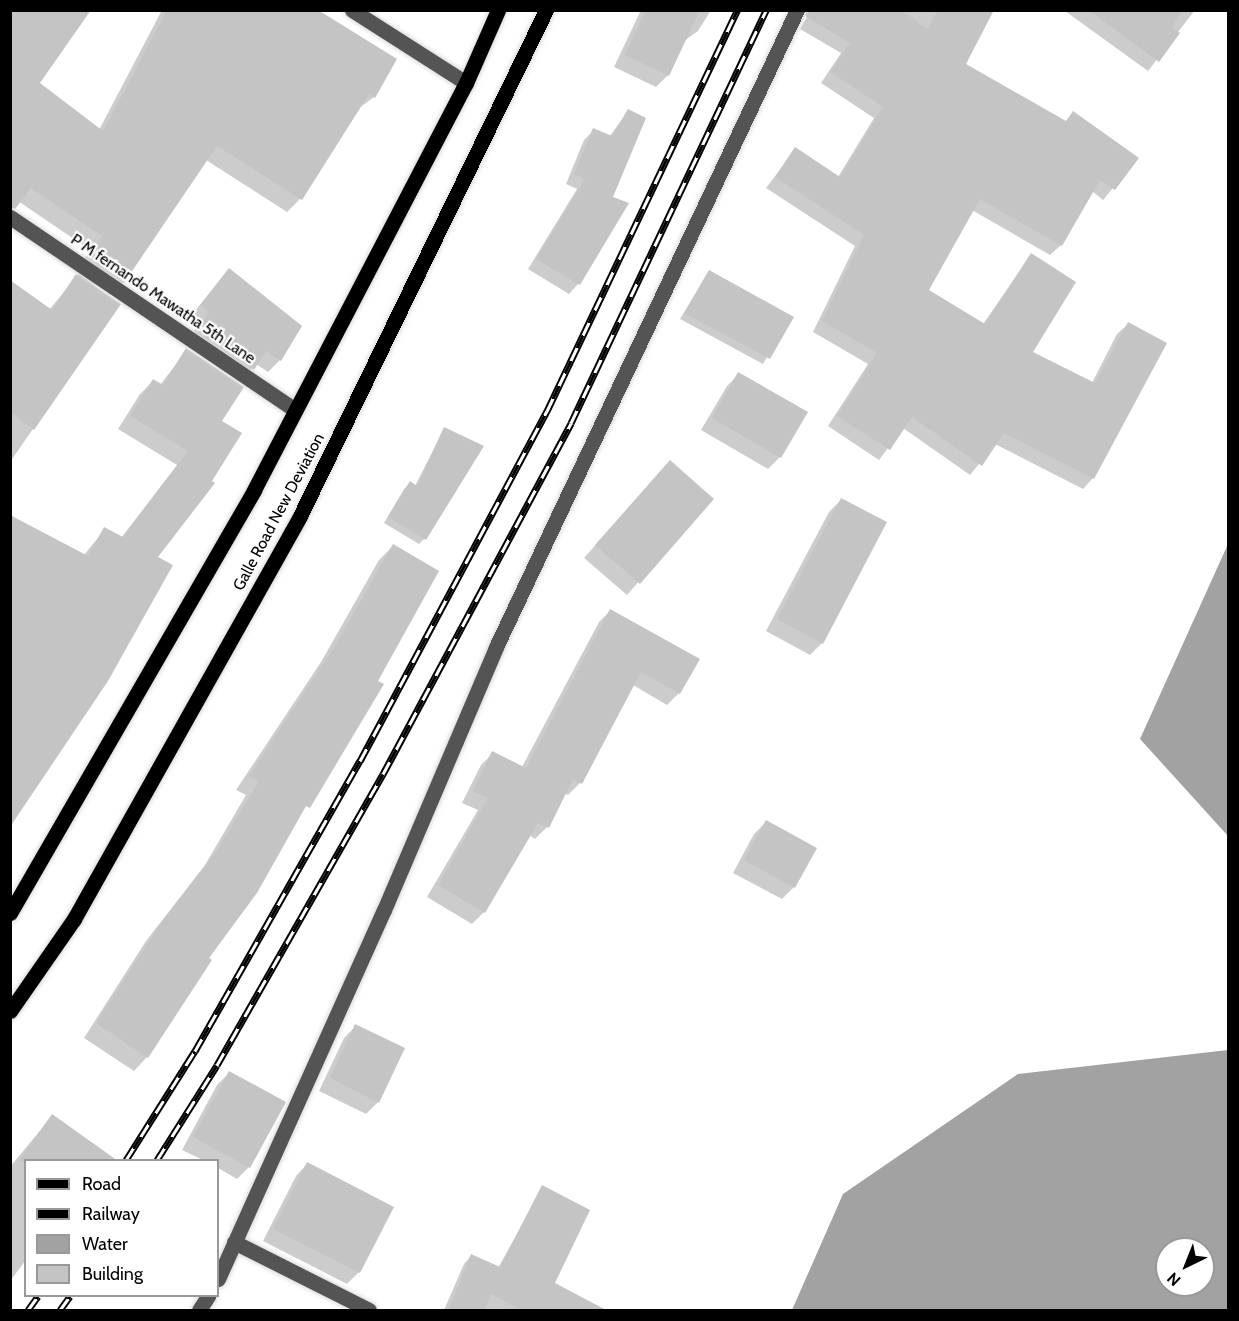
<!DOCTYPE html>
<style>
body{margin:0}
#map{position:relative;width:1239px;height:1321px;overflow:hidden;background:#fff;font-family:Cabin,sans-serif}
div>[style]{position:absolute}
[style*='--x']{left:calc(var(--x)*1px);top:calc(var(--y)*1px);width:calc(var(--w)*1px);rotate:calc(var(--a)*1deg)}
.water>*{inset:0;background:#a2a2a2}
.shadow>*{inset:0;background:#0003}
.building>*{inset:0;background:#c4c4c4}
.roads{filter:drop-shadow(0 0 2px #dbdbdb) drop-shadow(0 0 2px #dbdbdb)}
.minor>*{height:15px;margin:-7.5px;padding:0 7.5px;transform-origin:7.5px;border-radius:7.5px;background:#545454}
.major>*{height:15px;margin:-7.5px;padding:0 7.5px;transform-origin:7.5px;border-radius:7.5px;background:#000}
.rail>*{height:7px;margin-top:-3.5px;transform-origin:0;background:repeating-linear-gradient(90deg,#fff 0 14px,#000 0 28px);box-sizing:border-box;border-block:2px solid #000}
span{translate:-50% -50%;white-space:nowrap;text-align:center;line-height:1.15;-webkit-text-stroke:4.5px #fff;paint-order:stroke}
.street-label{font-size:16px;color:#000}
.frame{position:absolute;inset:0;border:12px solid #000;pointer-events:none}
.legend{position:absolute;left:24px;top:1159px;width:195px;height:138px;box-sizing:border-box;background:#fff;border:2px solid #999;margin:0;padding:8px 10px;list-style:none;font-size:18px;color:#000}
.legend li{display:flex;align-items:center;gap:12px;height:30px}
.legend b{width:30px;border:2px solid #999}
.north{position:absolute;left:1155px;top:1237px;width:60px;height:60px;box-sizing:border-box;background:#fff;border:2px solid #999;border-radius:50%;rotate:223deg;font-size:16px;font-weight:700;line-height:24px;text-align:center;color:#000}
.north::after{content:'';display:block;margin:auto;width:21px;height:27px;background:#000;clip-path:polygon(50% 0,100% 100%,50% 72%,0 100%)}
</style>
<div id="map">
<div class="water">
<div style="clip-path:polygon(1228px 544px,1228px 836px,1140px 739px)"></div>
<div style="clip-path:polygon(evenodd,1228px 1050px,1228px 1310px,792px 1310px,843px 1194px,1018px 1074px,1228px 1050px,1167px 1249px,1203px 1249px,1203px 1285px,1167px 1285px,1167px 1249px)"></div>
</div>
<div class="shadow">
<div style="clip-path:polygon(162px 10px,306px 10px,395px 60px,374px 97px,358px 109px,300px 199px,287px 212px,206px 160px,123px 282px,110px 295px,81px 275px,119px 305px,10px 462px,10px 282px,49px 310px,79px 274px,76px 271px,90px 250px,18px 201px,38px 84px,99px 130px)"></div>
<div style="clip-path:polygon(641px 10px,711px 10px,698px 31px,684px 41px,668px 75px,656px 87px,614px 67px)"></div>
<div style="clip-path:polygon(811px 10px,993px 10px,964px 64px,1065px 122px,1074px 113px,1137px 159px,1103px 200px,1092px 191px,1061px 245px,1050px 255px,972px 210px,927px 290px,983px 324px,1031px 255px,1030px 352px,1092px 383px,1117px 334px,1128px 324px,1093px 478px,1083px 489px,995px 444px,970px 475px,903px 428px,879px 460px,828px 426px,868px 364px,813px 332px,855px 246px,766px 188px,796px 149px,838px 177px,874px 118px,821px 83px,841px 53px,800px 29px)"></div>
<div style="clip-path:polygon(1195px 10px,1148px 71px,1065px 11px,1066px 10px)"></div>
<div style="clip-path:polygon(629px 110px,611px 198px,578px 284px,569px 294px,528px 269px,577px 189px,566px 184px,584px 140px,594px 130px,609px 137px)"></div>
<div style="clip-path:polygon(229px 270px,280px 360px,268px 372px,256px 364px,241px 381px,186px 344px,198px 325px,189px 318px)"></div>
<div style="clip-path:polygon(709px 272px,791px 318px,763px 364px,680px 319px)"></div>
<div style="clip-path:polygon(187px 350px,220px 422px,156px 557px,106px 680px,10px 824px,84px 555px,105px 529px,121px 538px,177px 465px,118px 429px,140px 394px,153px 381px,160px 385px)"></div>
<div style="clip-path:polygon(739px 374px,780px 457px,768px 469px,701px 430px,727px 386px)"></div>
<div style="clip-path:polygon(444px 429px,424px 539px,419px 544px,384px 523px,404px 489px,410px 483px,415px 486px)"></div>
<div style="clip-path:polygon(670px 462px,712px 499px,627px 595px,584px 558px)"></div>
<div style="clip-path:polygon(841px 500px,822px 643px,810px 655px,766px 631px,829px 512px)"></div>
<div style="clip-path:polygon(393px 546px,376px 681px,382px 684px,147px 1057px,134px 1071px,84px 1038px,146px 941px,205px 865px,246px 795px,236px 790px,321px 662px,379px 560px)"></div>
<div style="clip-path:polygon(611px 610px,679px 693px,667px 705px,633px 685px,580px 783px,568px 795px,564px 793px,547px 827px,535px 839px,529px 835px,484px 912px,472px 924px,427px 897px,478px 810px,462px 803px,481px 765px,493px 753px,522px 767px,599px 622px)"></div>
<div style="clip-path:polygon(766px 822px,794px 887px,782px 899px,733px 873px,754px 834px)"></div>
<div style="clip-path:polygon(356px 1026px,378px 1102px,366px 1114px,319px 1091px,344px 1038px)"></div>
<div style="clip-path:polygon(229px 1073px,249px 1167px,237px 1179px,218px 1168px,218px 1160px,203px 1160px,182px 1150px,217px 1085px)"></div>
<div style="clip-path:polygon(52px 1116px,26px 1160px,26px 1260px,10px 1281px,10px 1167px)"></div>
<div style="clip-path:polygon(307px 1164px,359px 1272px,347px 1284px,263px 1241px,296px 1176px)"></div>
<div style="clip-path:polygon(543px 1187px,553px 1283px,551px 1310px,444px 1310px,464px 1264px,471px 1256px,498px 1268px)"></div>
</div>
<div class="building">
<div style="clip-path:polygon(10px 10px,91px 10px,40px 83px,103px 131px,167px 10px,318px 10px,397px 59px,375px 98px,369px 94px,302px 200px,217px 146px,124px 283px,88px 258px,102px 236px,31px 188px,15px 209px,10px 207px)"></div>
<div style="clip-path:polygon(646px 10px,700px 10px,669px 76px,625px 55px)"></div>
<div style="clip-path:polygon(807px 10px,901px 10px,927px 29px,938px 10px,994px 10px,966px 64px,1066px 121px,1073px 111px,1139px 158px,1115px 190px,1100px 180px,1062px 246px,980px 199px,929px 290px,985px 324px,1031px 253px,1076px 282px,1033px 352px,1095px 383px,1128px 322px,1167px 343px,1094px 479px,1004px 433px,982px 466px,912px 417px,890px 450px,837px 416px,877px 353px,822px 321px,864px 235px,775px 177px,795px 147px,840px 177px,883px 107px,830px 72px,850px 43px,805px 16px)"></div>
<div style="clip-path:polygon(1088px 10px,1183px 10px,1172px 27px,1180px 33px,1159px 62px)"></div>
<div style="clip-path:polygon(628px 109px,646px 118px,613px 197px,629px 203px,580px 285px,536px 259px,585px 179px,574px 174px,593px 128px,612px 136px)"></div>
<div style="clip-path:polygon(229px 268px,302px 326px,281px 361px,266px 351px,254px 370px,197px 332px,209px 312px,200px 305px)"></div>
<div style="clip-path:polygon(709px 270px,794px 317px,770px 359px,684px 313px)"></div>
<div style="clip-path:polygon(76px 274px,121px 304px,34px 430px,10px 412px,10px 280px,52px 310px)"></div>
<div style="clip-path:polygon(186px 348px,244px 387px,222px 421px,242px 433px,212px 481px,215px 483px,158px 557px,173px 565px,108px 681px,10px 827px,10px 515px,88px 556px,104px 527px,123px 537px,188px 451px,130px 416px,153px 379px,163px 385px)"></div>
<div style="clip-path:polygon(738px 372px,808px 412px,781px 458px,712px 418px)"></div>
<div style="clip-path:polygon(444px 427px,484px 446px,426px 540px,388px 517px,410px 481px,417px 486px)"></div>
<div style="clip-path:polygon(670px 460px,714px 499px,640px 584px,595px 545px)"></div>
<div style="clip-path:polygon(841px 498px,887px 522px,823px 644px,777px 619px)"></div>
<div style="clip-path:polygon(393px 544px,439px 571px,378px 681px,384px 684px,310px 808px,306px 806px,257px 893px,209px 958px,212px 960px,148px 1058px,96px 1023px,159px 926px,218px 849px,259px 781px,249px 776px,335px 646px)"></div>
<div style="clip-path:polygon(610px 609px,700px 659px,680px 694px,641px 672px,582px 784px,573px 779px,549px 828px,538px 823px,485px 913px,438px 885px,488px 798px,473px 791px,492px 751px,526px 768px)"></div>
<div style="clip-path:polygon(766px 820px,817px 848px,795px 888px,744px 860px)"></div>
<div style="clip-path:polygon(355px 1024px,405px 1048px,379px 1103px,330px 1078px)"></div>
<div style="clip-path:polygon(229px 1071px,286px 1102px,250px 1168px,193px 1137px)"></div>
<div style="clip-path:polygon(52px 1114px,118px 1161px,19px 1161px)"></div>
<div style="clip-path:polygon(307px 1162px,394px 1207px,360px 1273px,273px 1229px)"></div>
<div style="clip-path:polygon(542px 1185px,590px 1210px,555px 1283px,608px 1311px,523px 1311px,491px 1294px,484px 1311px,448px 1311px,471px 1254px,500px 1267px)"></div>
</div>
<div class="roads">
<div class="minor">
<div style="--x:352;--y:10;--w:135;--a:32.6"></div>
<div style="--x:10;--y:217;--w:344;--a:34.1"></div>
<div style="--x:234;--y:1242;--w:151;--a:26.7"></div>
<div style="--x:218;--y:1279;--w:405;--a:-65.8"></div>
<div style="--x:384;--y:910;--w:286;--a:-66.9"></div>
<div style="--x:496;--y:647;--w:705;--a:-64.71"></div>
<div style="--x:199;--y:1310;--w:17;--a:-57"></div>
</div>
<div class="major">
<div style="--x:10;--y:913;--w:488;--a:-60"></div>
<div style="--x:254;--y:490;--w:459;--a:-62.5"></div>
<div style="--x:466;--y:83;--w:80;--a:-66.3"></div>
<div style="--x:10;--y:1011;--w:112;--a:-55.2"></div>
<div style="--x:74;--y:919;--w:462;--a:-60.7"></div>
<div style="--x:300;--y:516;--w:563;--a:-64.07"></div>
</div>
</div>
<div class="rail">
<div style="--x:126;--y:1160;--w:129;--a:-57.7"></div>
<div style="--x:195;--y:1051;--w:334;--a:-60.4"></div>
<div style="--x:360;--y:761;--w:397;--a:-61.9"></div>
<div style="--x:547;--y:411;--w:444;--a:-64.6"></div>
<div style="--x:157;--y:1160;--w:112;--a:-57.7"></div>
<div style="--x:217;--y:1065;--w:335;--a:-60.3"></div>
<div style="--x:383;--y:774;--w:398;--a:-61.8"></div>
<div style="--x:571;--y:423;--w:457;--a:-64.7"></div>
<div style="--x:28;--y:1310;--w:17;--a:-54"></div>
<div style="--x:60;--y:1310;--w:17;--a:-54"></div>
</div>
<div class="street-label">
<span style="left:163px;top:299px;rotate:34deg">P M fernando Mawatha 5th Lane</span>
<span style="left:279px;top:512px;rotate:-62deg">Galle Road New Deviation</span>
</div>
<div class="frame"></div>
<ul class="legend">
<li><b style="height:8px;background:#000"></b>Road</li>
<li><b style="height:8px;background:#000"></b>Railway</li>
<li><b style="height:16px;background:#a2a2a2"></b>Water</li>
<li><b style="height:16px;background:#c4c4c4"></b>Building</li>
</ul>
<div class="north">N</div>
</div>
